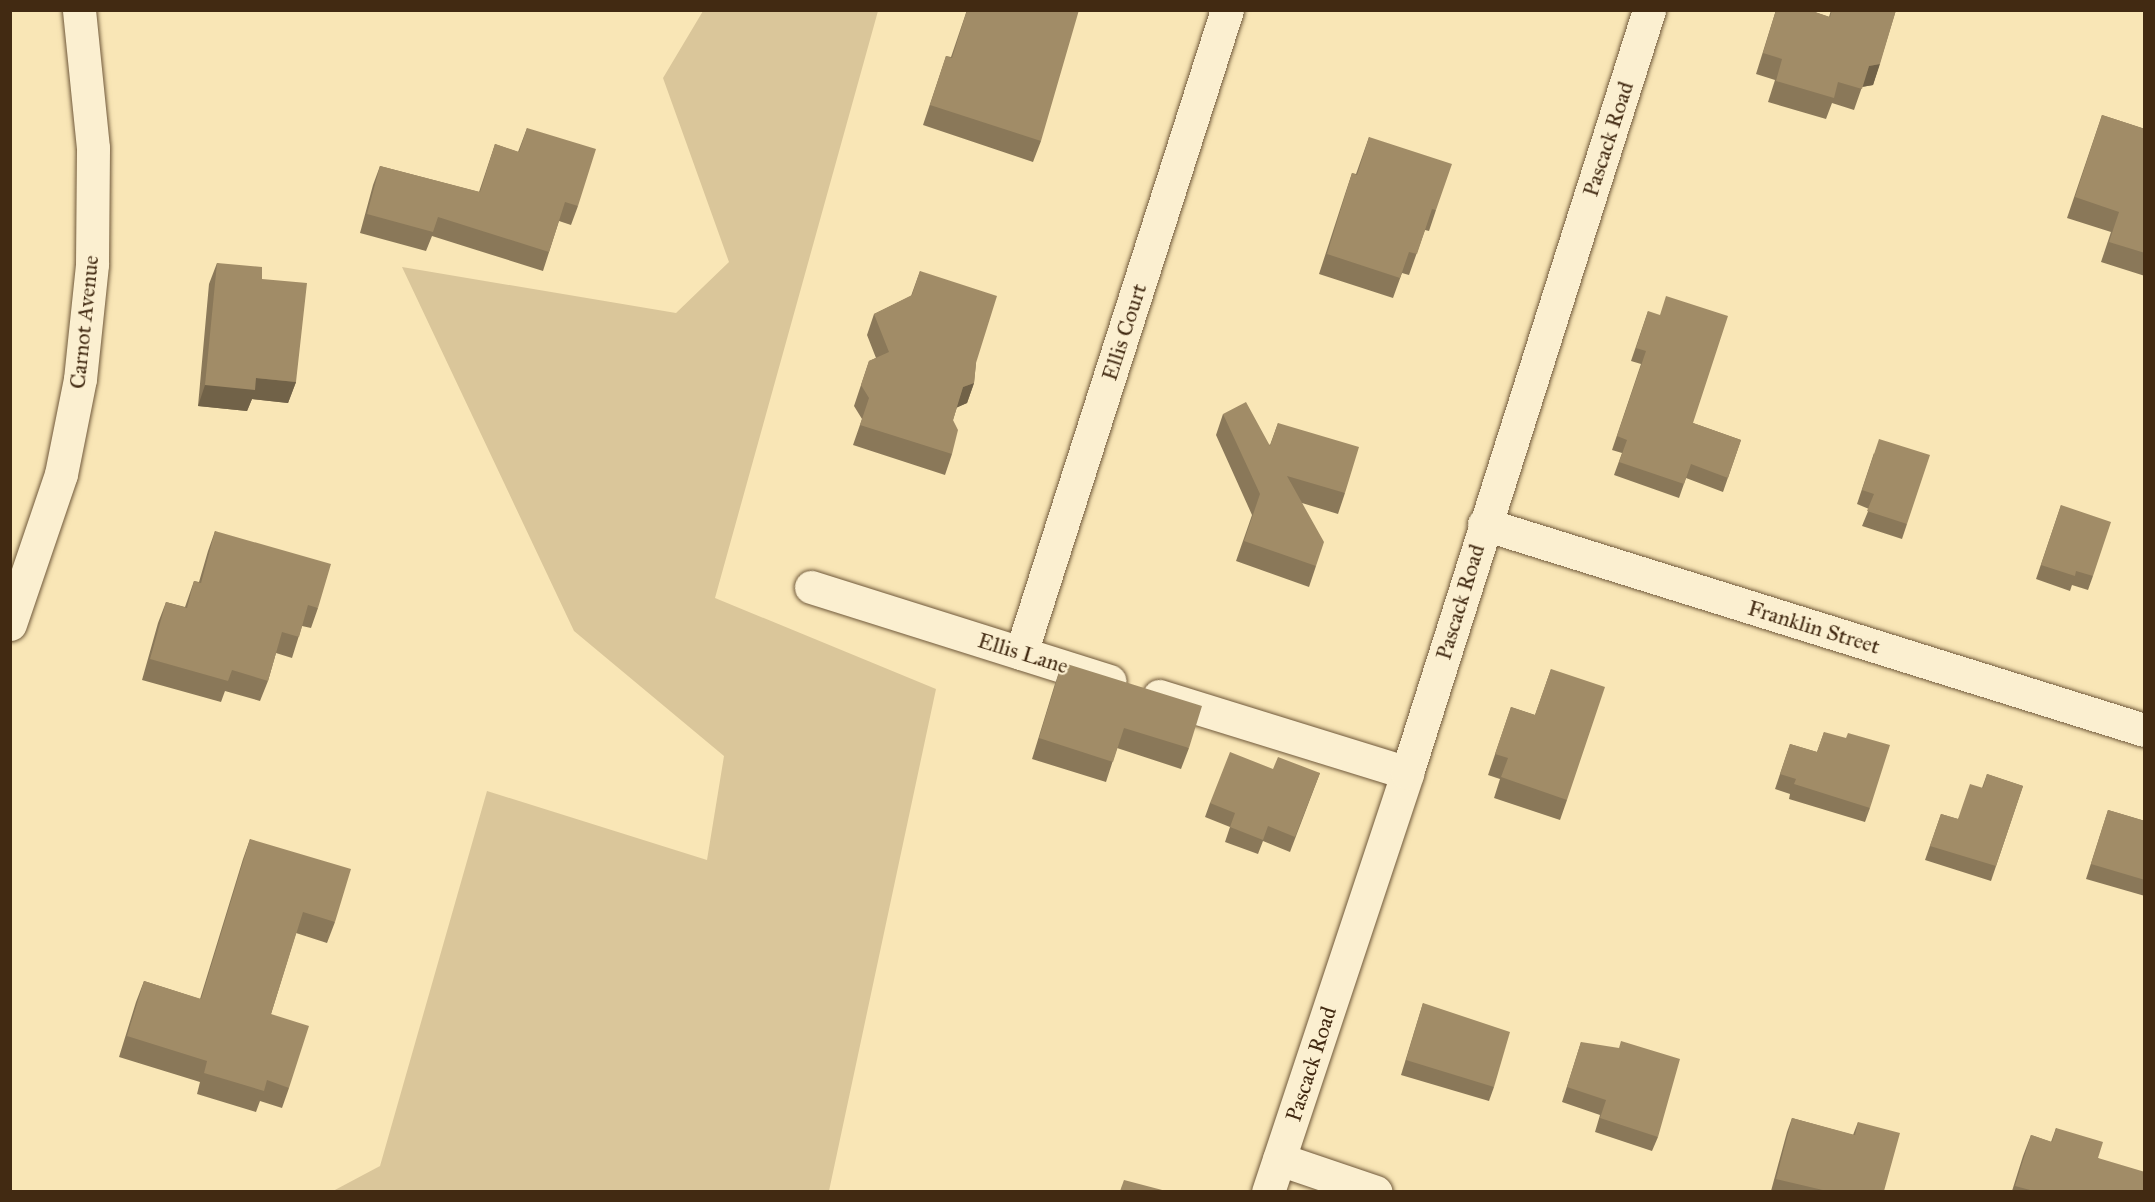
<!DOCTYPE html>
<style>
body{margin:0}
#map{position:relative;width:2155px;height:1202px;overflow:hidden;background:#f9e6b6;font-family:"IM FELL Great Primer",serif}
div>[style]{position:absolute}
[style*='--x']{left:calc(var(--x)*1px);top:calc(var(--y)*1px);width:calc(var(--w)*1px);rotate:calc(var(--a)*1deg)}
.green>*{inset:0;background:#dac69a}
.roads{filter:drop-shadow(0 0 2px #70593b) drop-shadow(0 0 2px #70593b)}
.minor>*{height:33px;margin:-16.5px;padding:0 16.5px;transform-origin:16.5px;border-radius:16.5px;background:#fbefd0}
.tertiary>*{height:33px;margin:-16.5px;padding:0 16.5px;transform-origin:16.5px;border-radius:16.5px;background:#fbefd0}
.wall>*{inset:0;background:#8a7859}
.shaded-wall>*{inset:0;background:#716248}
.building>*{inset:0;background:#a18c67}
span{translate:-50% -50%;white-space:nowrap;text-align:center;line-height:1.15;-webkit-text-stroke:4.5px #fbefd0;paint-order:stroke}
.street-label{font-size:22px;color:#422a12}
.frame{position:absolute;inset:0;border:12px solid #422a12;pointer-events:none}
</style>
<div id="map">
<div class="green">
<div style="clip-path:polygon(703px 11px,878px 11px,715px 598px,936px 689px,829px 1191px,333px 1191px,380px 1166px,487px 791px,707px 860px,724px 756px,574px 631px,402px 267px,676px 313px,729px 262px,663px 78px)"></div>
</div>
<div class="roads">
<div class="minor">
<div style="--x:1484;--y:524;--w:691;--a:17.33"></div>
<div style="--x:811;--y:587;--w:313;--a:17.5"></div>
<div style="--x:10;--y:624;--w:158;--a:-71.2"></div>
<div style="--x:61;--y:474;--w:97;--a:-78.7"></div>
<div style="--x:80;--y:379;--w:116;--a:-84"></div>
<div style="--x:92;--y:264;--w:116;--a:-89.5"></div>
<div style="--x:93;--y:148;--w:139;--a:-95.8"></div>
<div style="--x:1021;--y:653;--w:675;--a:-72.24"></div>
<div style="--x:1159;--y:696;--w:260;--a:17.2"></div>
<div style="--x:1279;--y:1159;--w:102;--a:18.8"></div>
</div>
<div class="tertiary">
<div style="--x:1268;--y:1192;--w:441;--a:-71.6"></div>
<div style="--x:1407;--y:773;--w:800;--a:-72.4"></div>
</div>
</div>
<div class="wall">
<div style="clip-path:polygon(967px 10px,1041px 141px,1033px 162px,923px 125px,946px 56px,951px 57px)"></div>
<div style="clip-path:polygon(1776px 10px,1809px 10px,1829px 17px,1831px 10px,1896px 10px,1873px 85px,1862px 87px,1854px 110px,1832px 103px,1826px 119px,1768px 102px,1775px 80px,1756px 74px)"></div>
<div style="clip-path:polygon(2102px 115px,2145px 129px,2145px 276px,2101px 262px,2111px 232px,2067px 218px)"></div>
<div style="clip-path:polygon(527px 128px,578px 206px,571px 225px,559px 221px,543px 271px,432px 236px,426px 251px,360px 233px,373px 185px,380px 166px,479px 192px,495px 144px,518px 152px)"></div>
<div style="clip-path:polygon(1369px 137px,1436px 210px,1429px 231px,1425px 230px,1409px 275px,1402px 273px,1393px 298px,1319px 274px,1345px 194px,1352px 173px,1356px 174px)"></div>
<div style="clip-path:polygon(217px 263px,262px 279px,296px 382px,288px 403px,252px 399px,247px 411px,198px 406px,209px 284px)"></div>
<div style="clip-path:polygon(920px 271px,976px 363px,974px 383px,967px 403px,957px 407px,953px 420px,952px 454px,945px 475px,853px 445px,862px 419px,854px 406px,869px 361px,876px 358px,867px 335px,874px 314px,911px 296px)"></div>
<div style="clip-path:polygon(1648px 311px,1693px 423px,1741px 440px,1723px 492px,1686px 478px,1679px 498px,1614px 475px,1622px 453px,1612px 450px,1641px 364px,1631px 361px)"></div>
<div style="clip-path:polygon(1223px 414px,1270px 445px,1278px 423px,1345px 493px,1338px 514px,1302px 503px,1316px 566px,1309px 587px,1236px 561px,1252px 515px,1216px 435px)"></div>
<div style="clip-path:polygon(1874px 453px,1907px 524px,1902px 539px,1862px 526px,1869px 509px,1857px 504px)"></div>
<div style="clip-path:polygon(2061px 505px,2093px 576px,2088px 590px,2072px 585px,2070px 591px,2036px 579px)"></div>
<div style="clip-path:polygon(215px 531px,318px 608px,311px 628px,302px 626px,292px 658px,276px 653px,268px 681px,260px 701px,225px 691px,221px 702px,142px 680px,158px 623px,166px 602px,185px 607px,194px 581px,199px 582px,208px 551px)"></div>
<div style="clip-path:polygon(1061px 666px,1189px 748px,1181px 769px,1117px 748px,1106px 782px,1032px 759px,1054px 687px)"></div>
<div style="clip-path:polygon(1551px 669px,1567px 800px,1560px 820px,1494px 798px,1500px 779px,1488px 775px,1511px 707px,1535px 715px)"></div>
<div style="clip-path:polygon(1824px 732px,1870px 808px,1865px 822px,1789px 799px,1790px 794px,1775px 789px,1790px 744px,1817px 752px)"></div>
<div style="clip-path:polygon(1273px 769px,1320px 773px,1290px 852px,1263px 841px,1258px 854px,1225px 842px,1230px 827px,1205px 817px,1210px 803px)"></div>
<div style="clip-path:polygon(1987px 774px,2023px 786px,1991px 881px,1925px 860px,1941px 814px,1958px 819px,1982px 788px)"></div>
<div style="clip-path:polygon(2108px 810px,2145px 821px,2145px 896px,2086px 879px)"></div>
<div style="clip-path:polygon(250px 839px,335px 922px,327px 943px,296px 933px,271px 1014px,289px 1088px,282px 1108px,260px 1101px,256px 1112px,197px 1094px,200px 1082px,119px 1057px,136px 1002px,144px 981px,200px 999px,243px 859px)"></div>
<div style="clip-path:polygon(1423px 1003px,1494px 1087px,1489px 1101px,1401px 1075px)"></div>
<div style="clip-path:polygon(1581px 1042px,1658px 1137px,1652px 1151px,1595px 1132px,1600px 1115px,1562px 1102px)"></div>
<div style="clip-path:polygon(1792px 1118px,1853px 1135px,1858px 1122px,1884px 1191px,1771px 1191px,1787px 1132px)"></div>
<div style="clip-path:polygon(2056px 1128px,2098px 1158px,2145px 1191px,2012px 1191px,2023px 1156px,2031px 1135px,2051px 1142px)"></div>
</div>
<div class="shaded-wall">
<div style="clip-path:polygon(1880px 64px,1873px 85px,1861px 87px,1869px 66px)"></div>
<div style="clip-path:polygon(256px 378px,296px 382px,288px 403px,252px 399px,247px 411px,198px 406px,205px 385px)"></div>
<div style="clip-path:polygon(974px 383px,967px 403px,956px 408px,963px 387px)"></div>
</div>
<div class="building">
<div style="clip-path:polygon(967px 10px,1079px 10px,1041px 141px,930px 105px,946px 56px,952px 58px)"></div>
<div style="clip-path:polygon(1776px 10px,1809px 10px,1830px 17px,1832px 10px,1896px 10px,1880px 64px,1869px 66px,1862px 89px,1838px 82px,1834px 98px,1776px 81px,1782px 59px,1763px 53px)"></div>
<div style="clip-path:polygon(2102px 115px,2145px 129px,2145px 253px,2109px 242px,2119px 212px,2075px 197px)"></div>
<div style="clip-path:polygon(527px 128px,596px 149px,578px 206px,565px 202px,549px 252px,438px 217px,433px 232px,367px 214px,380px 166px,480px 192px,495px 144px,519px 152px)"></div>
<div style="clip-path:polygon(1369px 137px,1452px 164px,1436px 210px,1432px 209px,1417px 254px,1409px 252px,1400px 278px,1327px 254px,1352px 173px,1357px 175px)"></div>
<div style="clip-path:polygon(217px 263px,262px 267px,262px 279px,307px 283px,296px 382px,256px 378px,255px 390px,205px 385px)"></div>
<div style="clip-path:polygon(920px 271px,997px 296px,976px 363px,974px 383px,963px 387px,953px 420px,958px 430px,952px 454px,860px 425px,869px 398px,861px 385px,869px 361px,889px 352px,874px 314px,912px 295px)"></div>
<div style="clip-path:polygon(1666px 296px,1728px 316px,1693px 423px,1741px 440px,1728px 478px,1691px 464px,1684px 484px,1619px 462px,1627px 440px,1617px 436px,1646px 351px,1636px 348px,1648px 311px,1660px 315px)"></div>
<div style="clip-path:polygon(1246px 402px,1270px 446px,1278px 423px,1359px 447px,1345px 493px,1287px 476px,1324px 542px,1316px 566px,1244px 541px,1260px 494px,1223px 414px)"></div>
<div style="clip-path:polygon(1879px 439px,1930px 455px,1907px 524px,1867px 511px,1874px 494px,1862px 490px)"></div>
<div style="clip-path:polygon(2061px 505px,2111px 522px,2093px 576px,2076px 571px,2075px 576px,2041px 565px)"></div>
<div style="clip-path:polygon(215px 531px,331px 564px,318px 608px,308px 605px,299px 637px,282px 632px,268px 681px,232px 670px,228px 681px,150px 659px,166px 602px,187px 608px,194px 581px,201px 583px)"></div>
<div style="clip-path:polygon(1067px 664px,1202px 706px,1189px 748px,1124px 728px,1113px 762px,1039px 738px,1061px 666px,1066px 668px)"></div>
<div style="clip-path:polygon(1551px 669px,1605px 687px,1567px 800px,1501px 777px,1508px 758px,1495px 754px,1511px 707px,1535px 715px)"></div>
<div style="clip-path:polygon(1824px 732px,1846px 738px,1848px 733px,1890px 745px,1870px 808px,1794px 784px,1796px 779px,1780px 774px,1790px 744px,1817px 752px)"></div>
<div style="clip-path:polygon(1230px 752px,1273px 769px,1278px 757px,1320px 773px,1295px 837px,1268px 826px,1263px 840px,1230px 827px,1235px 813px,1210px 803px)"></div>
<div style="clip-path:polygon(1987px 774px,2023px 786px,1996px 866px,1930px 846px,1941px 814px,1958px 819px,1970px 784px,1983px 788px)"></div>
<div style="clip-path:polygon(2108px 810px,2145px 821px,2145px 880px,2091px 864px)"></div>
<div style="clip-path:polygon(250px 839px,351px 869px,335px 922px,303px 912px,271px 1014px,309px 1026px,289px 1088px,267px 1080px,264px 1091px,204px 1073px,207px 1061px,127px 1036px,144px 981px,201px 999px)"></div>
<div style="clip-path:polygon(1423px 1003px,1510px 1032px,1494px 1087px,1406px 1060px)"></div>
<div style="clip-path:polygon(1621px 1041px,1680px 1059px,1658px 1137px,1600px 1118px,1606px 1100px,1567px 1087px,1581px 1042px,1619px 1048px)"></div>
<div style="clip-path:polygon(1792px 1118px,1855px 1135px,1858px 1122px,1900px 1133px,1884px 1191px,1827px 1191px,1776px 1179px)"></div>
<div style="clip-path:polygon(2056px 1128px,2103px 1142px,2098px 1158px,2145px 1172px,2145px 1191px,2034px 1191px,2015px 1186px,2031px 1135px,2052px 1142px)"></div>
<div style="clip-path:polygon(1124px 1180px,1166px 1191px,1120px 1191px)"></div>
</div>
<div class="street-label">
<span style="left:1608px;top:139px;rotate:-72deg">Pascack Road</span>
<span style="left:84px;top:322px;rotate:-84deg">Carnot Avenue</span>
<span style="left:1124px;top:332px;rotate:-72deg">Ellis Court</span>
<span style="left:1460px;top:602px;rotate:-73deg">Pascack Road</span>
<span style="left:1814px;top:627px;rotate:17deg">Franklin Street</span>
<span style="left:1023px;top:653px;rotate:17deg">Ellis Lane</span>
<span style="left:1311px;top:1064px;rotate:-72deg">Pascack Road</span>
</div>
<div class="frame"></div>
</div>
